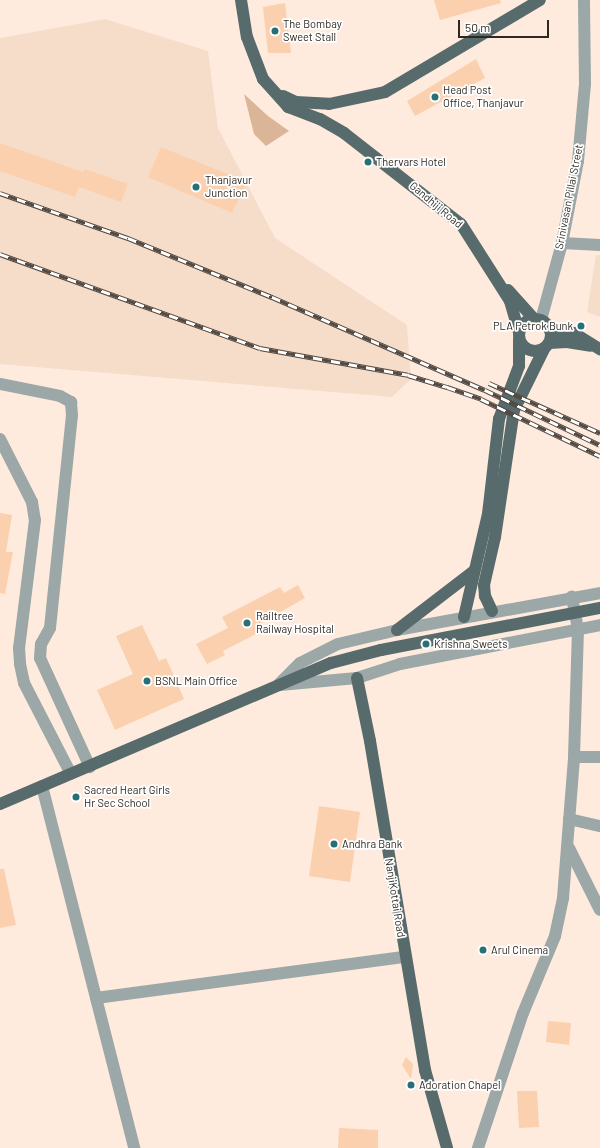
<!DOCTYPE html>
<style>
body{margin:0}
#map{position:relative;width:600px;height:1148px;overflow:hidden;background:#feebdd;font-family:Barlow,sans-serif}
div>[style]{position:absolute}
[style*='--x']{left:calc(var(--x)*1px);top:calc(var(--y)*1px);width:calc(var(--w)*1px);rotate:calc(var(--a)*1deg)}
.built>*{inset:0;background:#f6ddca}
.green>*{inset:0;background:#dab598}
.building>*{inset:0;background:#fad0af}
.minor>*{height:12px;margin:-6px;padding:0 6px;transform-origin:6px;border-radius:6px;background:#9ca7a8}
.major>*{height:12px;margin:-6px;padding:0 6px;transform-origin:6px;border-radius:6px;background:#576b6d}
.major>.ring{margin:-6px;padding:0;box-sizing:content-box;background:none;border:12px solid #576b6d;border-radius:50%}
.rail>*{height:4.5px;margin-top:-2.25px;transform-origin:0;background:repeating-linear-gradient(90deg,#fff 0 9px,#524a43 0 18px);box-sizing:border-box;border-block:1px solid #524a43}
.major-bridge>*{height:12px;margin:-6px;padding:0 6px;transform-origin:6px;border-radius:6px;background:#576b6d}
.dots>*{width:11px;height:11px;translate:-50% -50%;box-sizing:border-box;border:2px solid #fff;border-radius:50%}
span{translate:-50% -50%;white-space:nowrap;text-align:center;line-height:1.15;-webkit-text-stroke:3.5px #fff;paint-order:stroke}
.poi-label{font-size:11px;color:#2e2822}
.left{translate:0 -50%;text-align:left}
.right{translate:-100% -50%;text-align:right}
.street-label{font-size:11px;color:#2e2822}
.scale{position:absolute;left:458px;top:20px;width:91px;height:18px;box-sizing:border-box;border:2px solid #2e2822;border-top:0;padding-left:5px;font-size:12px;line-height:14px;white-space:nowrap;color:#2e2822;-webkit-text-stroke:3px #fff;paint-order:stroke}
</style>
<div id="map">
<div class="built">
<div style="clip-path:polygon(105px 19px,208px 51px,218px 128px,275px 238px,407px 325px,411px 379px,392px 397px,0 364px,0 38px)"></div>
<div style="clip-path:polygon(596px 255px,600px 255px,600px 317px,587px 312px)"></div>
</div>
<div class="green">
<div style="clip-path:polygon(244px 94px,268px 116px,289px 131px,266px 146px,254px 134px)"></div>
</div>
<div class="building">
<div style="clip-path:polygon(434px 0,500px 0,501px 3px,440px 20px)"></div>
<div style="clip-path:polygon(285px 3px,291px 53px,268px 53px,263px 7px)"></div>
<div style="clip-path:polygon(476px 59px,485px 78px,415px 116px,407px 101px)"></div>
<div style="clip-path:polygon(0 143px,83px 172px,85px 169px,128px 184px,121px 202px,79px 187px,75px 197px,0 171px)"></div>
<div style="clip-path:polygon(161px 147px,247px 182px,232px 213px,148px 177px)"></div>
<div style="clip-path:polygon(0 513px,12px 515px,6px 552px,13px 552px,5px 594px,0 593px)"></div>
<div style="clip-path:polygon(298px 585px,305px 598px,258px 625px,262px 631px,223px 651px,225px 655px,207px 664px,196px 644px,228px 628px,222px 617px,280px 587px,284px 593px)"></div>
<div style="clip-path:polygon(142px 625px,159px 661px,166px 658px,184px 699px,115px 730px,97px 690px,133px 674px,116px 636px)"></div>
<div style="clip-path:polygon(319px 806px,360px 812px,350px 882px,309px 876px)"></div>
<div style="clip-path:polygon(0 869px,4px 869px,16px 925px,0 928px)"></div>
<div style="clip-path:polygon(548px 1021px,571px 1023px,569px 1045px,546px 1042px)"></div>
<div style="clip-path:polygon(406px 1057px,413px 1064px,411px 1079px,402px 1065px)"></div>
<div style="clip-path:polygon(517px 1091px,537px 1091px,539px 1127px,519px 1128px)"></div>
<div style="clip-path:polygon(339px 1128px,378px 1130px,378px 1148px,338px 1148px)"></div>
</div>
<div class="minor">
<div style="--x:562;--y:243;--w:38;--a:3"></div>
<div style="--x:541;--y:320;--w:80;--a:-74.7"></div>
<div style="--x:562;--y:243;--w:84;--a:-79"></div>
<div style="--x:578;--y:161;--w:77;--a:-84.8"></div>
<div style="--x:585;--y:84;--w:84;--a:-90.7"></div>
<div style="--x:0;--y:384;--w:61;--a:11.3"></div>
<div style="--x:60;--y:396;--w:13;--a:29"></div>
<div style="--x:71;--y:402;--w:13;--a:86"></div>
<div style="--x:72;--y:415;--w:214;--a:95.9"></div>
<div style="--x:50;--y:628;--w:18;--a:119"></div>
<div style="--x:41;--y:644;--w:14;--a:94"></div>
<div style="--x:40;--y:658;--w:120;--a:65.4"></div>
<div style="--x:0;--y:439;--w:71;--a:63.1"></div>
<div style="--x:32;--y:502;--w:18;--a:81"></div>
<div style="--x:35;--y:520;--w:129;--a:97.1"></div>
<div style="--x:19;--y:648;--w:16;--a:86"></div>
<div style="--x:20;--y:664;--w:19;--a:78"></div>
<div style="--x:24;--y:683;--w:102;--a:62.7"></div>
<div style="--x:278;--y:685;--w:31;--a:-45"></div>
<div style="--x:300;--y:663;--w:42;--a:-26.6"></div>
<div style="--x:338;--y:644;--w:61;--a:-13.3"></div>
<div style="--x:397;--y:630;--w:206;--a:-10.3"></div>
<div style="--x:280;--y:685;--w:77;--a:-5.2"></div>
<div style="--x:357;--y:678;--w:45;--a:-18"></div>
<div style="--x:400;--y:664;--w:204;--a:-11"></div>
<div style="--x:574;--y:757;--w:26;--a:0"></div>
<div style="--x:42;--y:786;--w:374;--a:75.7"></div>
<div style="--x:569;--y:819;--w:32;--a:13"></div>
<div style="--x:569;--y:848;--w:69;--a:63.4"></div>
<div style="--x:96;--y:998;--w:312;--a:-7.6"></div>
<div style="--x:478;--y:1148;--w:142;--a:-71.6"></div>
<div style="--x:523;--y:1013;--w:83;--a:-67.4"></div>
<div style="--x:555;--y:936;--w:39;--a:-78"></div>
<div style="--x:563;--y:898;--w:141;--a:-85.5"></div>
<div style="--x:574;--y:757;--w:128;--a:-88.2"></div>
<div style="--x:578;--y:629;--w:33;--a:-101"></div>
</div>
<div class="major">
<div style="--x:241;--y:0;--w:37;--a:81"></div>
<div style="--x:247;--y:37;--w:45;--a:69.1"></div>
<div style="--x:263;--y:79;--w:38;--a:48"></div>
<div style="--x:288;--y:107;--w:34;--a:21"></div>
<div style="--x:320;--y:119;--w:28;--a:30"></div>
<div style="--x:344;--y:133;--w:148;--a:37.9"></div>
<div style="--x:461;--y:224;--w:91;--a:57.5"></div>
<div style="--x:510;--y:301;--w:32;--a:74"></div>
<div style="--x:283;--y:96;--w:14;--a:25"></div>
<div style="--x:296;--y:102;--w:33;--a:3"></div>
<div style="--x:329;--y:104;--w:57;--a:-12.1"></div>
<div style="--x:385;--y:92;--w:180;--a:-30.7"></div>
<div style="--x:508;--y:290;--w:39;--a:48"></div>
<div class="ring" style="left:519px;top:319px;width:20px;height:20px"></div>
<div style="--x:550;--y:330;--w:24;--a:7"></div>
<div style="--x:574;--y:333;--w:31;--a:32"></div>
<div style="--x:549;--y:343;--w:18;--a:-3"></div>
<div style="--x:567;--y:342;--w:24;--a:9"></div>
<div style="--x:492;--y:611;--w:17;--a:-115"></div>
<div style="--x:485;--y:596;--w:11;--a:-95"></div>
<div style="--x:484;--y:585;--w:49;--a:-77.1"></div>
<div style="--x:495;--y:537;--w:128;--a:-81.5"></div>
<div style="--x:514;--y:410;--w:68;--a:-63.8"></div>
<div style="--x:464;--y:617;--w:106;--a:-76.9"></div>
<div style="--x:488;--y:514;--w:96;--a:-83.4"></div>
<div style="--x:499;--y:419;--w:57;--a:-69.3"></div>
<div style="--x:519;--y:366;--w:26;--a:-90"></div>
<div style="--x:397;--y:630;--w:97;--a:-37.5"></div>
<div style="--x:357;--y:678;--w:64;--a:78.3"></div>
<div style="--x:370;--y:741;--w:334;--a:80.5"></div>
<div style="--x:425;--y:1070;--w:81;--a:74.2"></div>
<div style="--x:0;--y:804;--w:360;--a:-23.1"></div>
</div>
<div class="rail">
<div style="--x:0;--y:193;--w:136;--a:19.4"></div>
<div style="--x:128;--y:238;--w:156;--a:22.3"></div>
<div style="--x:272;--y:297;--w:232;--a:23.6"></div>
<div style="--x:485;--y:390;--w:127;--a:25.6"></div>
<div style="--x:0;--y:254;--w:276;--a:19.9"></div>
<div style="--x:260;--y:348;--w:150;--a:10.3"></div>
<div style="--x:408;--y:375;--w:41;--a:17.1"></div>
<div style="--x:447;--y:387;--w:36;--a:19"></div>
<div style="--x:481;--y:399;--w:132;--a:25.6"></div>
<div style="--x:489;--y:383;--w:122;--a:24.2"></div>
</div>
<div class="major-bridge">
<div style="--x:331;--y:663;--w:52;--a:-14.6"></div>
<div style="--x:381;--y:650;--w:223;--a:-10.9"></div>
</div>
<div class="dots">
<div style="left:275px;top:31px;background:#277176"></div>
<div style="left:435px;top:97px;background:#277176"></div>
<div style="left:368px;top:162px;background:#277176"></div>
<div style="left:196px;top:187px;background:#277176"></div>
<div style="left:581px;top:326px;background:#277176"></div>
<div style="left:247px;top:623px;background:#277176"></div>
<div style="left:426px;top:644px;background:#277176"></div>
<div style="left:147px;top:681px;background:#277176"></div>
<div style="left:76px;top:797px;background:#277176"></div>
<div style="left:334px;top:844px;background:#277176"></div>
<div style="left:483px;top:950px;background:#277176"></div>
<div style="left:411px;top:1085px;background:#277176"></div>
</div>
<div class="poi-label">
<span class="left" style="left:283px;top:31px">The Bombay<br>Sweet Stall</span>
<span class="left" style="left:443px;top:97px">Head Post<br>Office, Thanjavur</span>
<span class="left" style="left:376px;top:162px">Thervars Hotel</span>
<span class="left" style="left:205px;top:187px">Thanjavur<br>Junction</span>
<span class="right" style="left:573px;top:326px">PLA Petrok Bunk</span>
<span class="left" style="left:256px;top:623px">Railtree<br>Railway Hospital</span>
<span class="left" style="left:434px;top:644px">Krishna Sweets</span>
<span class="left" style="left:155px;top:681px">BSNL Main Office</span>
<span class="left" style="left:84px;top:797px">Sacred Heart Girls<br>Hr Sec School</span>
<span class="left" style="left:342px;top:844px">Andhra Bank</span>
<span class="left" style="left:491px;top:950px">Arul Cinema</span>
<span class="left" style="left:419px;top:1085px">Adoration Chapel</span>
</div>
<div class="street-label">
<span style="left:569px;top:197px;rotate:-79deg">Srinivasan Pillai Street</span>
<span style="left:436px;top:205px;rotate:40deg">Gandhiji Road</span>
<span style="left:395px;top:898px;rotate:81deg">NanjiKottai Road</span>
</div>
<div class="scale">50 m</div>
</div>
